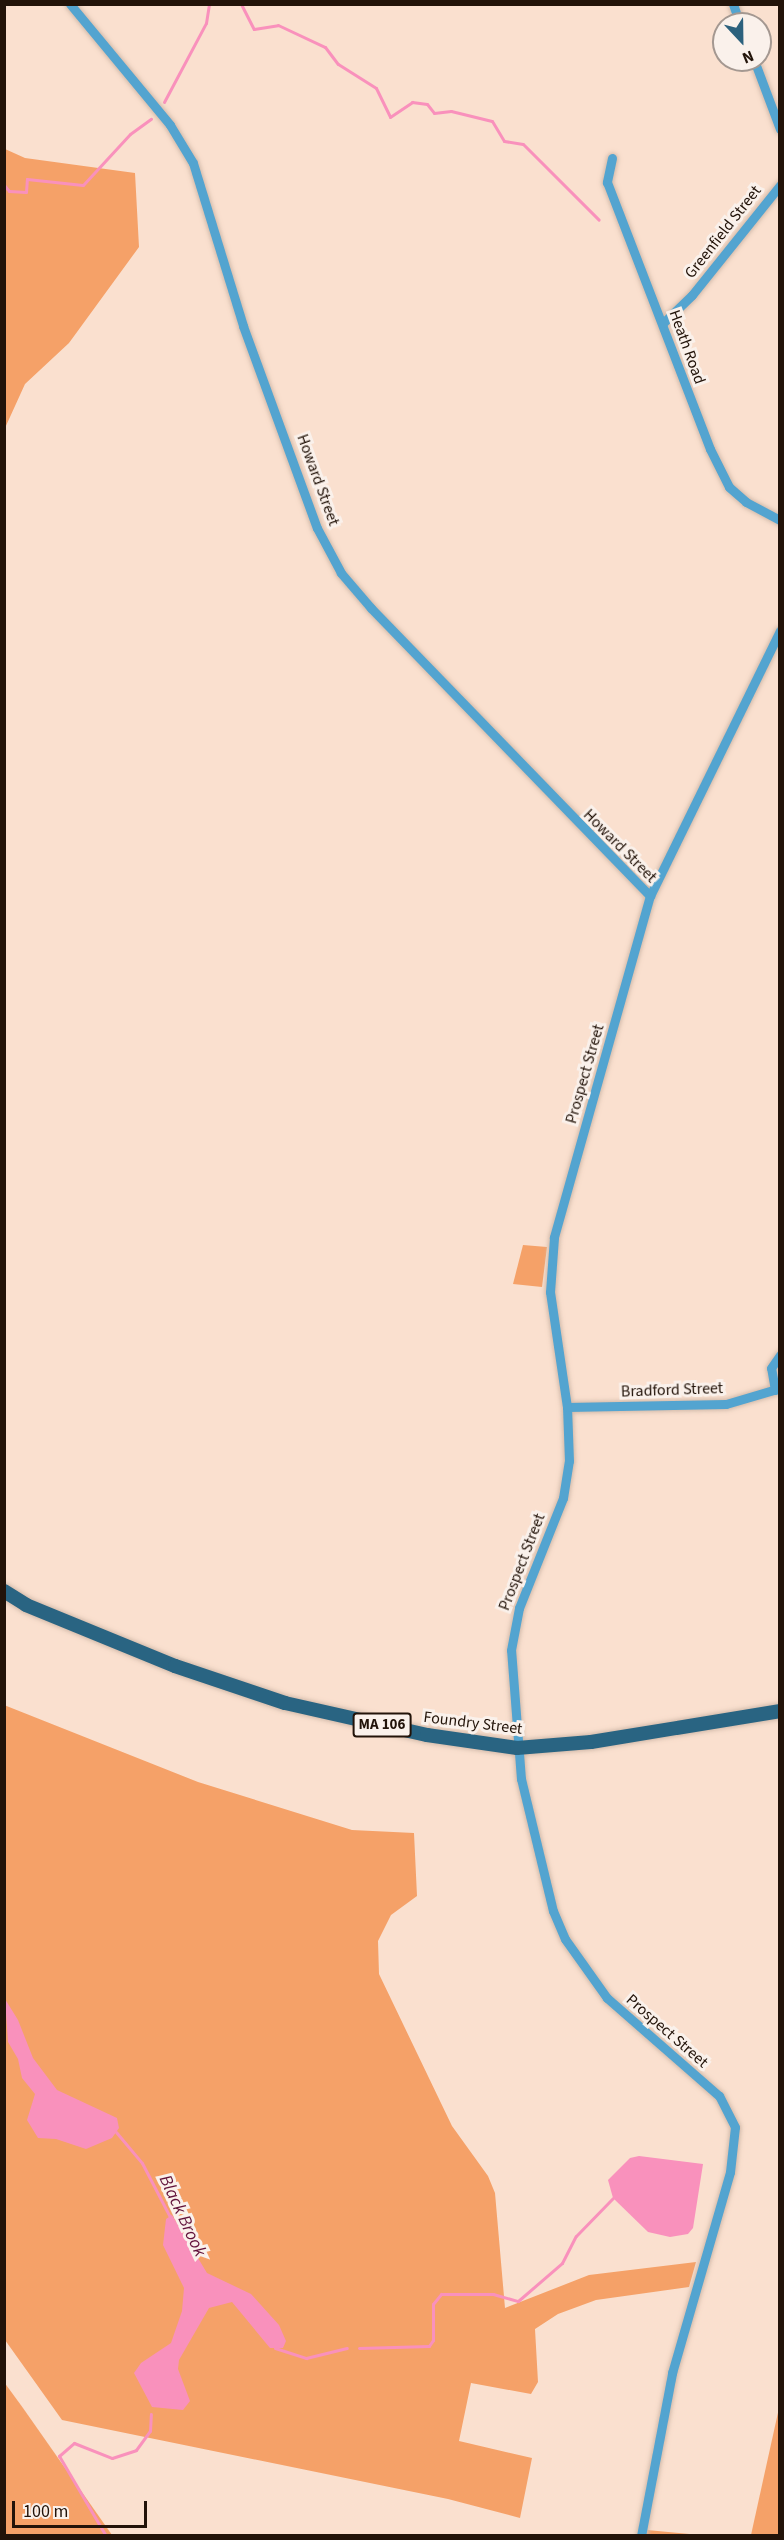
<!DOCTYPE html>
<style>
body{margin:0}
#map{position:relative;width:784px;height:2540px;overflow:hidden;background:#fae0cf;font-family:"Source Sans 3",sans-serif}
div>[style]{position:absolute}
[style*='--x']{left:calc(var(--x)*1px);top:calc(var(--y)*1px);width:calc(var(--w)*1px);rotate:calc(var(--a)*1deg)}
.green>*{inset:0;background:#f5a168}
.water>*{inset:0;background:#f991bc}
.stream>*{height:3px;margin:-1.5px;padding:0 1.5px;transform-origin:1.5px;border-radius:1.5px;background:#f991bc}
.roads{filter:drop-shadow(0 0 2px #d3bbab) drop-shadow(0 0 2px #d3bbab)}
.minor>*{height:9px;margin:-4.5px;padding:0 4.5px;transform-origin:4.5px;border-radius:4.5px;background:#53a4d0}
.primary>*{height:14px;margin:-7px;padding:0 7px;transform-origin:7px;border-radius:7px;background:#296482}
span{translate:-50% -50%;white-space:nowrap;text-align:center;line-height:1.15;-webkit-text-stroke:6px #faf1eb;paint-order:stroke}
.shield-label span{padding:2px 4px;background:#faf1eb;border:2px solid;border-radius:4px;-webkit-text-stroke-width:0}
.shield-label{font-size:15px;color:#221309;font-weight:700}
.street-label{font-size:16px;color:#221309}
.water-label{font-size:18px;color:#61113a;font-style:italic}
.frame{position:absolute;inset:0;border:6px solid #221309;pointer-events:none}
.north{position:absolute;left:712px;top:12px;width:60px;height:60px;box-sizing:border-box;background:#faf1eb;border:2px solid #a49891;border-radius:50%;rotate:158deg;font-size:16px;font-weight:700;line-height:24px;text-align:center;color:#221309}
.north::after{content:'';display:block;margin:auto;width:21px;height:27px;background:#2c617d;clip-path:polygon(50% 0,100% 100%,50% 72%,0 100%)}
.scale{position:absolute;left:12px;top:2501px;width:135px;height:27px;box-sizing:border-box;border:3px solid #221309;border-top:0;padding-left:8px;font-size:18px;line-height:21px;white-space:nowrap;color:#221309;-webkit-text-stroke:4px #faf1eb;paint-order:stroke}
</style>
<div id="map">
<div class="green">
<div style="clip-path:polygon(5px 149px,25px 158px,135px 173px,139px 247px,69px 343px,25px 384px,5px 428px)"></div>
<div style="clip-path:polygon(523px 1245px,547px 1247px,542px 1287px,513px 1284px)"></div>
<div style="clip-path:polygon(4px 1705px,198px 1782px,352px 1830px,414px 1833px,417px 1896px,391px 1915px,378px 1941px,379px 1974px,452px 2126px,488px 2176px,495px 2193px,505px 2308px,589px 2275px,696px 2262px,689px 2287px,596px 2300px,558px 2314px,535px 2329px,538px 2382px,531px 2394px,471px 2383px,459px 2441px,532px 2458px,520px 2518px,448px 2499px,62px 2420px,5px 2340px)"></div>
<div style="clip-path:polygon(4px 2382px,23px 2408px,112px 2535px,5px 2535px)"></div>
<div style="clip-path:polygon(779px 2408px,779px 2535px,751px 2535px)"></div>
<div style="clip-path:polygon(647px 2530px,700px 2535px,646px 2535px)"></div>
</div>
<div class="water">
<div style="clip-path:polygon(5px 1999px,18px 2020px,33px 2058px,57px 2090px,117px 2118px,119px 2128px,112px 2138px,86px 2149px,56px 2139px,38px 2138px,27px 2120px,35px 2094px,22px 2078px,18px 2059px,8px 2042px)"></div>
<div style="clip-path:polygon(639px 2156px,703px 2164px,693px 2228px,688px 2234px,670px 2237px,648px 2232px,613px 2198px,608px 2180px,630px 2158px)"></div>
<div style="clip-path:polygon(172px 2215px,207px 2273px,251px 2294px,279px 2325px,286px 2341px,283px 2348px,270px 2348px,232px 2302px,209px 2308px,179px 2360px,178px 2369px,190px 2401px,183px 2410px,152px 2407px,134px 2373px,141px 2363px,171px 2343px,182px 2311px,184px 2288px,163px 2245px,166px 2219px)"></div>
</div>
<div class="stream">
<div style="--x:241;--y:4;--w:28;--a:63"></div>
<div style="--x:254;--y:29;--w:24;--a:-9"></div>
<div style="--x:278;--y:25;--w:52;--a:25.1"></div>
<div style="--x:325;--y:47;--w:21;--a:53"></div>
<div style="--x:338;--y:64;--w:45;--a:32.3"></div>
<div style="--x:376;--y:88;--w:32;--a:64"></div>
<div style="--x:390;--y:117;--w:27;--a:-34"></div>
<div style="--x:412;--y:102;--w:15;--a:8"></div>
<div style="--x:427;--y:104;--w:11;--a:52"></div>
<div style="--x:434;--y:113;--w:17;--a:-7"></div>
<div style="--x:451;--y:111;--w:42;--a:13.7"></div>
<div style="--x:492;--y:121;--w:23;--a:59"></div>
<div style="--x:504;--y:141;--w:19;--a:9"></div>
<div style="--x:523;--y:144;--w:107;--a:45"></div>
<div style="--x:164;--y:102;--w:89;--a:-62"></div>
<div style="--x:206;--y:23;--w:19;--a:-81"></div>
<div style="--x:4;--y:185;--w:8;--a:50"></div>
<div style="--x:9;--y:191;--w:17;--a:3"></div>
<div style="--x:26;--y:192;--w:13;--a:-86"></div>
<div style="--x:27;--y:179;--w:56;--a:6.1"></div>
<div style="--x:83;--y:185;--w:69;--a:-47.3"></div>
<div style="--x:130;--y:134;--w:26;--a:-36"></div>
<div style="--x:116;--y:2132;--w:40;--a:50"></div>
<div style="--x:142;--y:2163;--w:61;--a:62.6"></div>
<div style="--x:275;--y:2348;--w:33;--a:18"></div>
<div style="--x:306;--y:2358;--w:42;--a:-13.7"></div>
<div style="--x:359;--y:2348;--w:70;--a:-1.6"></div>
<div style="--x:429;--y:2346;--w:7;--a:-56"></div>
<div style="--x:433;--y:2340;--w:36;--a:-90"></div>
<div style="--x:433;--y:2304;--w:13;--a:-51"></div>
<div style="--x:441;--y:2294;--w:52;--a:0"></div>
<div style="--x:493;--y:2294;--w:26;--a:16"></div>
<div style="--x:518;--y:2301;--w:58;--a:-40.8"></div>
<div style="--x:562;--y:2263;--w:30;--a:-63"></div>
<div style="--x:576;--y:2236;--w:53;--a:-45.8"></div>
<div style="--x:106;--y:2536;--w:93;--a:-120.4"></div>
<div style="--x:59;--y:2456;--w:20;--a:-41"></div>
<div style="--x:74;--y:2443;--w:41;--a:21.5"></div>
<div style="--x:112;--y:2458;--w:25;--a:-18"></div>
<div style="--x:136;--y:2450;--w:24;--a:-54"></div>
<div style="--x:150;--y:2431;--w:17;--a:-87"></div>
</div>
<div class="roads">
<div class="minor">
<div style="--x:70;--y:4;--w:157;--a:50.4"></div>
<div style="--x:170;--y:125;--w:44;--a:58.8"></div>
<div style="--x:193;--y:163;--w:170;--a:72.9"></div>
<div style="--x:243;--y:326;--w:215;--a:69.9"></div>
<div style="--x:317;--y:528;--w:51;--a:61.9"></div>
<div style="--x:341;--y:573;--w:46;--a:49.4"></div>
<div style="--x:371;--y:608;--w:401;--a:45.9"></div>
<div style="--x:733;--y:4;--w:21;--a:71"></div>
<div style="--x:754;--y:60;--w:74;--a:69.4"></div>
<div style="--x:612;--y:158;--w:25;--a:102"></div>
<div style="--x:607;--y:182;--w:286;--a:68.9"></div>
<div style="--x:710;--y:449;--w:42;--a:63.4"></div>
<div style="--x:729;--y:487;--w:23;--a:41"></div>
<div style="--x:746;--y:502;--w:38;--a:28"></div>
<div style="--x:663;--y:323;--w:40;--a:-44"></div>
<div style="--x:692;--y:295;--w:141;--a:-51.3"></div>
<div style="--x:775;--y:1390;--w:22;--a:-100"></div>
<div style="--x:771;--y:1368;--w:16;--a:-55"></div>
<div style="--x:567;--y:1407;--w:159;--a:-1.1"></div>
<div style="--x:726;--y:1404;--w:56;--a:-16.5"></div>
<div style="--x:641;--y:2536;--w:166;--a:-79.2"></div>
<div style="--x:672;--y:2373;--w:209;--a:-73.9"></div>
<div style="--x:730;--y:2172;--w:45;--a:-83.7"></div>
<div style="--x:735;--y:2127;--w:35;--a:-117"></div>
<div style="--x:719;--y:2096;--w:149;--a:-138.8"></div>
<div style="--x:607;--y:1998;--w:72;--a:-125.4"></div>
<div style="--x:565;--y:1939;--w:30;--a:-113"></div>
<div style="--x:553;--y:1911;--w:136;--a:-103.6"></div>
<div style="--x:521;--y:1779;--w:129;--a:-94.4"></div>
<div style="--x:511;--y:1650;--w:43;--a:-79.2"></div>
<div style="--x:519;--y:1608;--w:118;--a:-68.2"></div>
<div style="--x:563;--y:1498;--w:37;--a:-81"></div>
<div style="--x:569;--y:1461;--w:54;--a:-92.1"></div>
<div style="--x:567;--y:1407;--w:116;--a:-98.4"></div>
<div style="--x:550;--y:1292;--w:55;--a:-85.8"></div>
<div style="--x:554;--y:1237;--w:354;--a:-74.3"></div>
<div style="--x:650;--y:896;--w:295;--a:-63.9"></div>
</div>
<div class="primary">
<div style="--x:4;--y:1591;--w:26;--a:32"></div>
<div style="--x:26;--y:1605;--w:161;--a:22.3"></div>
<div style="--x:175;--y:1666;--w:116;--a:18.6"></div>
<div style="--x:285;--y:1703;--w:146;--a:12.7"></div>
<div style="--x:427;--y:1735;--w:91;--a:8.2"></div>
<div style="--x:517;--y:1748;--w:74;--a:-4.6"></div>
<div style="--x:591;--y:1742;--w:192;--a:-9.3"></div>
</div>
</div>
<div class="shield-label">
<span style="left:382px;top:1725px">MA 106</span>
</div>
<div class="street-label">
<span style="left:723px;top:232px;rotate:-52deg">Greenfield Street</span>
<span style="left:687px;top:347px;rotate:70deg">Heath Road</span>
<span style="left:318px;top:480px;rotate:70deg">Howard Street</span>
<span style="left:620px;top:846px;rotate:45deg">Howard Street</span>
<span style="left:585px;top:1074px;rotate:-74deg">Prospect Street</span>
<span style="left:672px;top:1390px;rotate:-2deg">Bradford Street</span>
<span style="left:522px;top:1562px;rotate:-69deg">Prospect Street</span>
<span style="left:473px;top:1723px;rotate:7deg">Foundry Street</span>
<span style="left:667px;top:2031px;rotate:41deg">Prospect Street</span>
</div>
<div class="water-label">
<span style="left:182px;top:2216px;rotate:65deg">Black Brook</span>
</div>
<div class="frame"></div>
<div class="north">N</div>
<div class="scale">100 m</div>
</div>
